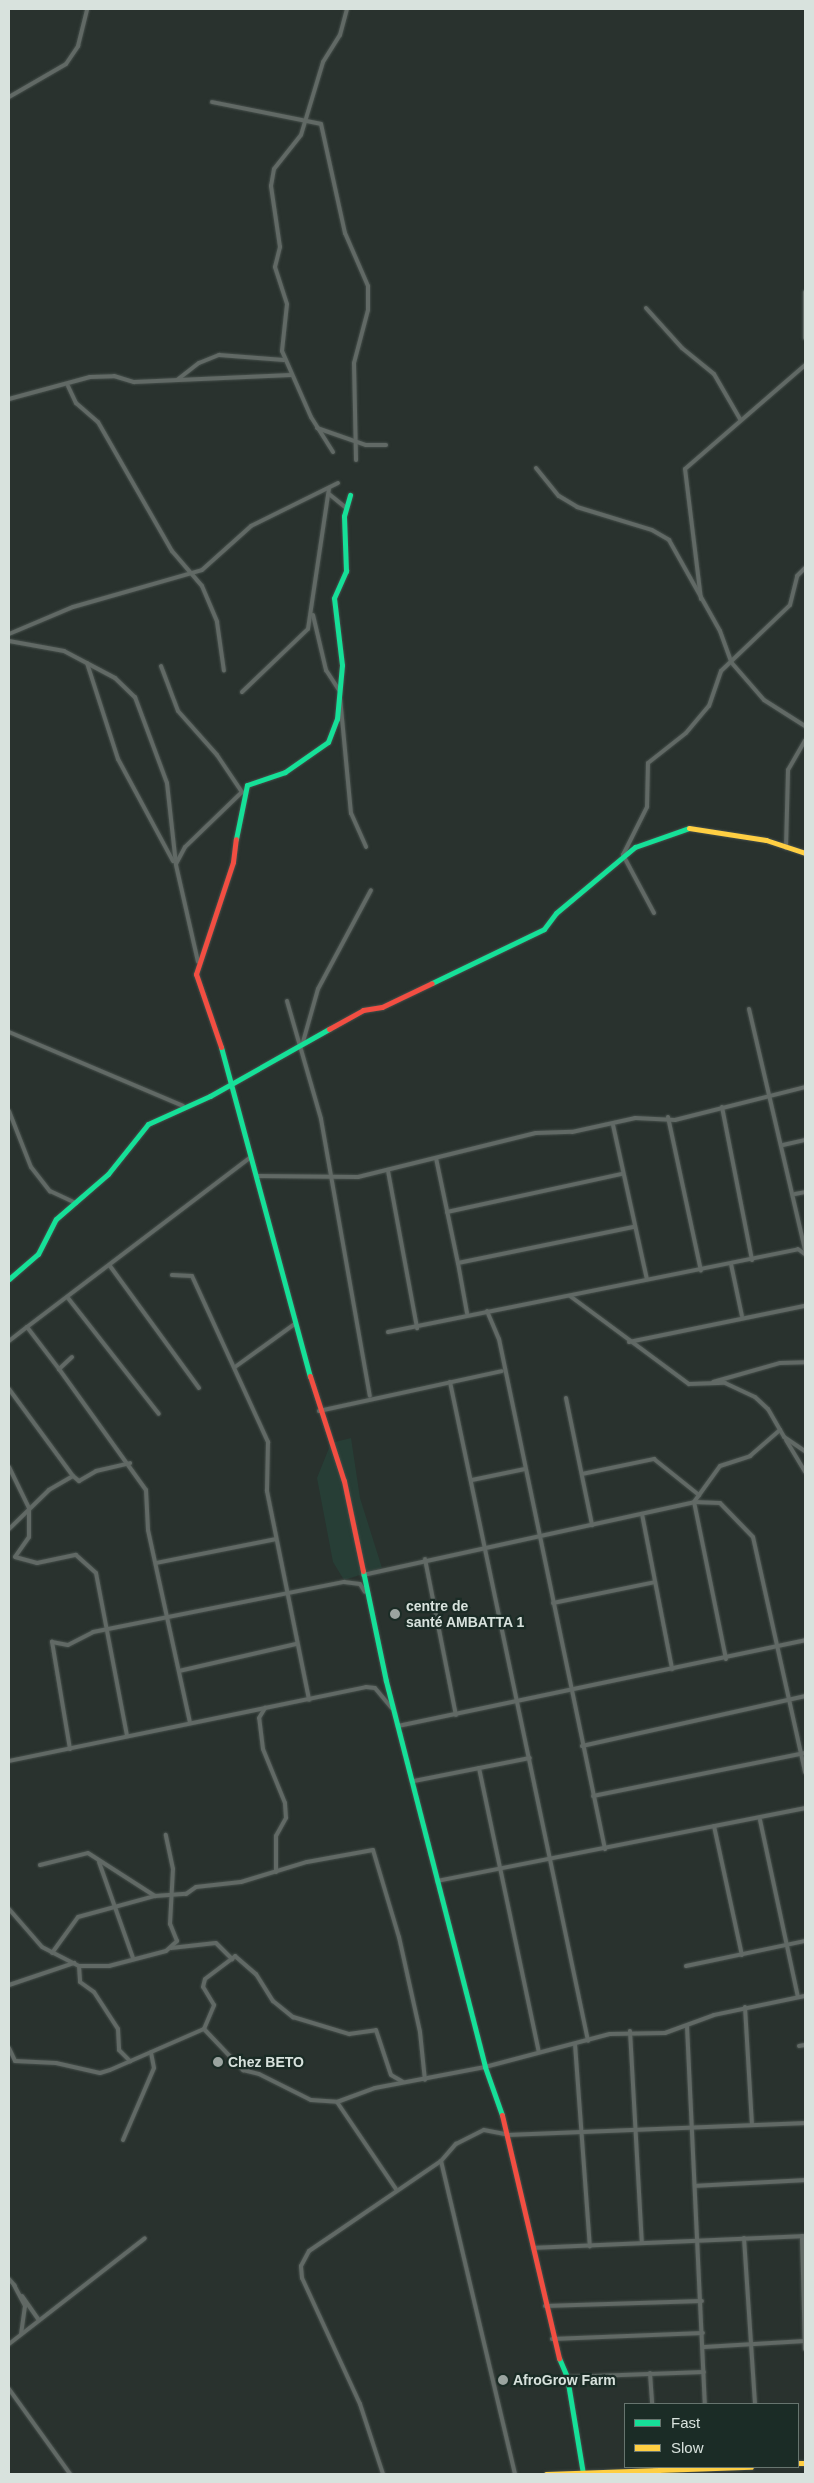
<!DOCTYPE html>
<meta charset="utf-8">
<style>
body{margin:0}
#map{position:relative;width:814px;height:2483px;overflow:hidden;background:#29322e;font-family:Helvetica,sans-serif}
div>[style]{position:absolute}
[style*='--x']{left:calc(var(--x)*1px);top:calc(var(--y)*1px);width:calc(var(--w)*1px);rotate:calc(var(--a)*1deg)}
.built>*{inset:0;background:#273e36}
.roads{filter:drop-shadow(0 0 1px #454e4a) drop-shadow(0 0 1px #454e4a)}
.street>*{height:4px;margin:-2px;padding:0 2px;transform-origin:2px;border-radius:2px;background:#616965}
.fast>*{height:5px;margin:-2.5px;padding:0 2.5px;transform-origin:2.5px;border-radius:2.5px;background:#16e098}
.slow>*{height:5px;margin:-2.5px;padding:0 2.5px;transform-origin:2.5px;border-radius:2.5px;background:#ffcf43}
.jam>*{height:5px;margin:-2.5px;padding:0 2.5px;transform-origin:2.5px;border-radius:2.5px;background:#f24e42}
.dots>*{width:14px;height:14px;translate:-50% -50%;box-sizing:border-box;border:2px solid #1b2c26;border-radius:50%}
span{translate:-50% -50%;white-space:nowrap;text-align:center;line-height:1.15;-webkit-text-stroke:4.5px #1b2c26;paint-order:stroke}
.poi-label{font-size:14px;color:#d8e2dd;font-weight:700}
.left{translate:0 -50%;text-align:left}
.frame{position:absolute;inset:0;border:10px solid #d8e2dd;pointer-events:none}
.legend{position:absolute;left:624px;top:2403px;width:175px;height:65px;box-sizing:border-box;background:#1b2c26;border:1px solid #67756f;margin:0;padding:6px 9px;list-style:none;font-size:15px;color:#d8e2dd}
.legend li{display:flex;align-items:center;gap:10px;height:25px}
.legend b{width:25px;border:1px solid #67756f}
</style>
<div id="map">
<div class="built">
<div style="clip-path:polygon(351px 1438px,360px 1498px,382px 1568px,344px 1580px,333px 1562px,317px 1478px,331px 1443px)"></div>
</div>
<div class="roads">
<div class="street">
<div style="--x:9;--y:97;--w:66;--a:-30.1"></div>
<div style="--x:66;--y:64;--w:22;--a:-56"></div>
<div style="--x:78;--y:46;--w:38;--a:-76"></div>
<div style="--x:212;--y:102;--w:111;--a:11.4"></div>
<div style="--x:321;--y:124;--w:112;--a:77.6"></div>
<div style="--x:345;--y:233;--w:58;--a:66.5"></div>
<div style="--x:368;--y:286;--w:24;--a:90"></div>
<div style="--x:368;--y:310;--w:55;--a:104.8"></div>
<div style="--x:354;--y:363;--w:97;--a:88.8"></div>
<div style="--x:805;--y:292;--w:46;--a:90"></div>
<div style="--x:646;--y:308;--w:54;--a:48"></div>
<div style="--x:682;--y:348;--w:41;--a:39.1"></div>
<div style="--x:714;--y:374;--w:52;--a:60"></div>
<div style="--x:177;--y:380;--w:28;--a:-38"></div>
<div style="--x:199;--y:363;--w:22;--a:-22"></div>
<div style="--x:219;--y:355;--w:65;--a:4.4"></div>
<div style="--x:68;--y:386;--w:19;--a:65"></div>
<div style="--x:76;--y:403;--w:29;--a:41"></div>
<div style="--x:98;--y:422;--w:149;--a:60.2"></div>
<div style="--x:172;--y:551;--w:46;--a:49.4"></div>
<div style="--x:202;--y:586;--w:39;--a:67"></div>
<div style="--x:217;--y:622;--w:49;--a:81.9"></div>
<div style="--x:9;--y:399;--w:84;--a:-15.2"></div>
<div style="--x:90;--y:377;--w:24;--a:-2"></div>
<div style="--x:114;--y:376;--w:21;--a:17"></div>
<div style="--x:134;--y:382;--w:157;--a:-2.6"></div>
<div style="--x:317;--y:428;--w:52;--a:19.1"></div>
<div style="--x:366;--y:445;--w:20;--a:0"></div>
<div style="--x:333;--y:452;--w:41;--a:-122.2"></div>
<div style="--x:311;--y:417;--w:72;--a:-113.7"></div>
<div style="--x:282;--y:351;--w:47;--a:-83.9"></div>
<div style="--x:287;--y:304;--w:39;--a:-108"></div>
<div style="--x:275;--y:267;--w:21;--a:-76"></div>
<div style="--x:280;--y:247;--w:62;--a:-98.4"></div>
<div style="--x:271;--y:186;--w:17;--a:-80"></div>
<div style="--x:274;--y:169;--w:43;--a:-51.5"></div>
<div style="--x:301;--y:135;--w:76;--a:-73.2"></div>
<div style="--x:323;--y:62;--w:32;--a:-58"></div>
<div style="--x:340;--y:35;--w:27;--a:-75"></div>
<div style="--x:536;--y:468;--w:36;--a:51"></div>
<div style="--x:559;--y:496;--w:21;--a:31"></div>
<div style="--x:577;--y:507;--w:78;--a:17"></div>
<div style="--x:652;--y:530;--w:20;--a:30"></div>
<div style="--x:669;--y:540;--w:104;--a:60.7"></div>
<div style="--x:720;--y:631;--w:33;--a:70"></div>
<div style="--x:731;--y:662;--w:50;--a:49"></div>
<div style="--x:764;--y:700;--w:49;--a:32.4"></div>
<div style="--x:329;--y:494;--w:22;--a:39"></div>
<div style="--x:701;--y:599;--w:131;--a:-97"></div>
<div style="--x:685;--y:469;--w:159;--a:-40.9"></div>
<div style="--x:313;--y:615;--w:57;--a:76.7"></div>
<div style="--x:326;--y:670;--w:24;--a:57"></div>
<div style="--x:9;--y:634;--w:69;--a:-22.9"></div>
<div style="--x:73;--y:607;--w:134;--a:-16"></div>
<div style="--x:202;--y:570;--w:66;--a:-41.9"></div>
<div style="--x:251;--y:526;--w:97;--a:-26.3"></div>
<div style="--x:9;--y:641;--w:56;--a:10.3"></div>
<div style="--x:64;--y:651;--w:58;--a:27.9"></div>
<div style="--x:115;--y:678;--w:28;--a:44"></div>
<div style="--x:135;--y:697;--w:92;--a:69.6"></div>
<div style="--x:167;--y:783;--w:82;--a:83.7"></div>
<div style="--x:176;--y:865;--w:99;--a:77.2"></div>
<div style="--x:87;--y:663;--w:101;--a:72.1"></div>
<div style="--x:118;--y:759;--w:116;--a:61.7"></div>
<div style="--x:161;--y:666;--w:48;--a:69.3"></div>
<div style="--x:178;--y:711;--w:59;--a:48.4"></div>
<div style="--x:217;--y:755;--w:45;--a:56"></div>
<div style="--x:242;--y:792;--w:79;--a:136"></div>
<div style="--x:185;--y:847;--w:19;--a:118"></div>
<div style="--x:242;--y:692;--w:91;--a:-43.7"></div>
<div style="--x:308;--y:629;--w:142;--a:-81.5"></div>
<div style="--x:340;--y:697;--w:117;--a:84.6"></div>
<div style="--x:351;--y:813;--w:37;--a:66"></div>
<div style="--x:786;--y:848;--w:78;--a:-88.5"></div>
<div style="--x:788;--y:770;--w:34;--a:-60"></div>
<div style="--x:654;--y:913;--w:66;--a:-118.1"></div>
<div style="--x:623;--y:855;--w:54;--a:-63.4"></div>
<div style="--x:647;--y:807;--w:44;--a:-88.7"></div>
<div style="--x:648;--y:763;--w:48;--a:-38.3"></div>
<div style="--x:686;--y:733;--w:35;--a:-50"></div>
<div style="--x:709;--y:706;--w:37;--a:-71"></div>
<div style="--x:721;--y:671;--w:95;--a:-43.7"></div>
<div style="--x:790;--y:605;--w:30;--a:-76"></div>
<div style="--x:797;--y:576;--w:11;--a:-45"></div>
<div style="--x:287;--y:1001;--w:123;--a:73.9"></div>
<div style="--x:321;--y:1119;--w:281;--a:80"></div>
<div style="--x:749;--y:1009;--w:247;--a:76.9"></div>
<div style="--x:9;--y:1032;--w:189;--a:23"></div>
<div style="--x:303;--y:1042;--w:55;--a:-74.2"></div>
<div style="--x:318;--y:989;--w:112;--a:-61.8"></div>
<div style="--x:722;--y:1107;--w:156;--a:78.9"></div>
<div style="--x:9;--y:1111;--w:60;--a:68.6"></div>
<div style="--x:31;--y:1167;--w:31;--a:52"></div>
<div style="--x:50;--y:1191;--w:29;--a:25"></div>
<div style="--x:668;--y:1117;--w:157;--a:77.9"></div>
<div style="--x:613;--y:1125;--w:158;--a:77.6"></div>
<div style="--x:783;--y:1145;--w:23;--a:-13"></div>
<div style="--x:436;--y:1158;--w:107;--a:78.2"></div>
<div style="--x:458;--y:1263;--w:180;--a:-11.6"></div>
<div style="--x:388;--y:1171;--w:160;--a:79.5"></div>
<div style="--x:256;--y:1176;--w:102;--a:0.6"></div>
<div style="--x:358;--y:1177;--w:183;--a:-13.9"></div>
<div style="--x:536;--y:1133;--w:36;--a:-2"></div>
<div style="--x:572;--y:1132;--w:65;--a:-12.5"></div>
<div style="--x:635;--y:1118;--w:40;--a:2.9"></div>
<div style="--x:675;--y:1120;--w:134;--a:-14.2"></div>
<div style="--x:795;--y:1194;--w:10;--a:-11"></div>
<div style="--x:447;--y:1212;--w:179;--a:-12.3"></div>
<div style="--x:458;--y:1263;--w:51;--a:79.8"></div>
<div style="--x:731;--y:1264;--w:53;--a:78.1"></div>
<div style="--x:110;--y:1266;--w:151;--a:53.9"></div>
<div style="--x:172;--y:1275;--w:20;--a:3"></div>
<div style="--x:192;--y:1276;--w:183;--a:65.4"></div>
<div style="--x:268;--y:1442;--w:49;--a:91.2"></div>
<div style="--x:267;--y:1491;--w:213;--a:78.6"></div>
<div style="--x:570;--y:1296;--w:148;--a:36.5"></div>
<div style="--x:689;--y:1384;--w:36;--a:-2"></div>
<div style="--x:725;--y:1383;--w:33;--a:25"></div>
<div style="--x:755;--y:1397;--w:18;--a:43"></div>
<div style="--x:768;--y:1409;--w:32;--a:60"></div>
<div style="--x:784;--y:1437;--w:25;--a:34"></div>
<div style="--x:68;--y:1298;--w:147;--a:51.9"></div>
<div style="--x:487;--y:1311;--w:30;--a:67"></div>
<div style="--x:499;--y:1339;--w:521;--a:78.26"></div>
<div style="--x:27;--y:1327;--w:280;--a:-37.2"></div>
<div style="--x:388;--y:1332;--w:418;--a:-11.4"></div>
<div style="--x:798;--y:1249;--w:9;--a:36"></div>
<div style="--x:9;--y:1341;--w:23;--a:-38"></div>
<div style="--x:27;--y:1327;--w:53;--a:52.7"></div>
<div style="--x:629;--y:1342;--w:180;--a:-11.6"></div>
<div style="--x:72;--y:1357;--w:18;--a:137"></div>
<div style="--x:59;--y:1369;--w:149;--a:54.3"></div>
<div style="--x:146;--y:1490;--w:40;--a:87.1"></div>
<div style="--x:148;--y:1530;--w:197;--a:77.7"></div>
<div style="--x:235;--y:1367;--w:75;--a:-35.8"></div>
<div style="--x:450;--y:1382;--w:673;--a:78.17"></div>
<div style="--x:713;--y:1382;--w:70;--a:-15.8"></div>
<div style="--x:780;--y:1363;--w:25;--a:-2"></div>
<div style="--x:9;--y:1389;--w:108;--a:53.7"></div>
<div style="--x:73;--y:1476;--w:28;--a:150"></div>
<div style="--x:49;--y:1490;--w:56;--a:135.7"></div>
<div style="--x:566;--y:1398;--w:130;--a:78.4"></div>
<div style="--x:319;--y:1411;--w:187;--a:-12.3"></div>
<div style="--x:786;--y:1440;--w:37;--a:59"></div>
<div style="--x:9;--y:1467;--w:46;--a:64"></div>
<div style="--x:29;--y:1508;--w:29;--a:90"></div>
<div style="--x:29;--y:1537;--w:24;--a:125"></div>
<div style="--x:15;--y:1557;--w:23;--a:15"></div>
<div style="--x:37;--y:1563;--w:40;--a:-12"></div>
<div style="--x:76;--y:1555;--w:27;--a:42"></div>
<div style="--x:96;--y:1573;--w:166;--a:79.2"></div>
<div style="--x:582;--y:1474;--w:74;--a:-11.8"></div>
<div style="--x:654;--y:1459;--w:58;--a:38.7"></div>
<div style="--x:73;--y:1476;--w:8;--a:40"></div>
<div style="--x:79;--y:1481;--w:20;--a:-30"></div>
<div style="--x:96;--y:1471;--w:35;--a:-13"></div>
<div style="--x:472;--y:1480;--w:54;--a:-11.7"></div>
<div style="--x:642;--y:1514;--w:158;--a:79"></div>
<div style="--x:425;--y:1559;--w:159;--a:78.8"></div>
<div style="--x:156;--y:1563;--w:122;--a:-11.3"></div>
<div style="--x:363;--y:1575;--w:339;--a:-12.4"></div>
<div style="--x:694;--y:1502;--w:26;--a:2"></div>
<div style="--x:720;--y:1503;--w:47;--a:45.9"></div>
<div style="--x:753;--y:1537;--w:241;--a:77.5"></div>
<div style="--x:553;--y:1603;--w:104;--a:-11.6"></div>
<div style="--x:726;--y:1659;--w:160;--a:-101.5"></div>
<div style="--x:694;--y:1502;--w:44;--a:-54.2"></div>
<div style="--x:720;--y:1466;--w:32;--a:-18"></div>
<div style="--x:750;--y:1456;--w:40;--a:-41"></div>
<div style="--x:179;--y:1671;--w:120;--a:-13"></div>
<div style="--x:398;--y:1726;--w:416;--a:-11.9"></div>
<div style="--x:582;--y:1746;--w:229;--a:-12.6"></div>
<div style="--x:70;--y:1749;--w:109;--a:-99.5"></div>
<div style="--x:52;--y:1642;--w:16;--a:11"></div>
<div style="--x:68;--y:1645;--w:28;--a:-27"></div>
<div style="--x:93;--y:1632;--w:256;--a:-11.3"></div>
<div style="--x:344;--y:1582;--w:16;--a:7"></div>
<div style="--x:360;--y:1584;--w:9;--a:58"></div>
<div style="--x:9;--y:1761;--w:261;--a:-11.7"></div>
<div style="--x:479;--y:1768;--w:290;--a:78.1"></div>
<div style="--x:414;--y:1781;--w:118;--a:-11.2"></div>
<div style="--x:593;--y:1796;--w:216;--a:-11.5"></div>
<div style="--x:760;--y:1820;--w:181;--a:77.9"></div>
<div style="--x:714;--y:1826;--w:132;--a:77.8"></div>
<div style="--x:99;--y:1862;--w:102;--a:70.5"></div>
<div style="--x:40;--y:1865;--w:49;--a:-14"></div>
<div style="--x:88;--y:1853;--w:80;--a:32.7"></div>
<div style="--x:155;--y:1896;--w:31;--a:-4"></div>
<div style="--x:186;--y:1894;--w:12;--a:-35"></div>
<div style="--x:196;--y:1887;--w:45;--a:-6.3"></div>
<div style="--x:241;--y:1882;--w:69;--a:-16.9"></div>
<div style="--x:307;--y:1862;--w:67;--a:-10.3"></div>
<div style="--x:373;--y:1850;--w:91;--a:73.4"></div>
<div style="--x:399;--y:1937;--w:97;--a:77.5"></div>
<div style="--x:420;--y:2032;--w:48;--a:84.1"></div>
<div style="--x:276;--y:1872;--w:36;--a:-90"></div>
<div style="--x:276;--y:1836;--w:21;--a:-61"></div>
<div style="--x:286;--y:1818;--w:15;--a:-94"></div>
<div style="--x:285;--y:1803;--w:58;--a:-112.2"></div>
<div style="--x:263;--y:1749;--w:31;--a:-97"></div>
<div style="--x:259;--y:1718;--w:12;--a:-59"></div>
<div style="--x:265;--y:1708;--w:103;--a:-11.7"></div>
<div style="--x:366;--y:1687;--w:9;--a:6"></div>
<div style="--x:375;--y:1688;--w:26;--a:50"></div>
<div style="--x:437;--y:1881;--w:375;--a:-11.2"></div>
<div style="--x:9;--y:1909;--w:50;--a:49"></div>
<div style="--x:42;--y:1947;--w:42;--a:27.2"></div>
<div style="--x:79;--y:1966;--w:30;--a:0"></div>
<div style="--x:109;--y:1966;--w:59;--a:-14.7"></div>
<div style="--x:166;--y:1951;--w:15;--a:-42"></div>
<div style="--x:177;--y:1941;--w:18;--a:-112"></div>
<div style="--x:170;--y:1924;--w:55;--a:-86.9"></div>
<div style="--x:173;--y:1869;--w:35;--a:-102"></div>
<div style="--x:171;--y:1948;--w:45;--a:-6.3"></div>
<div style="--x:216;--y:1943;--w:23;--a:45"></div>
<div style="--x:52;--y:1953;--w:44;--a:-54.2"></div>
<div style="--x:78;--y:1917;--w:80;--a:-15.3"></div>
<div style="--x:79;--y:1966;--w:16;--a:86"></div>
<div style="--x:80;--y:1982;--w:17;--a:36"></div>
<div style="--x:94;--y:1992;--w:44;--a:57"></div>
<div style="--x:118;--y:2029;--w:21;--a:87"></div>
<div style="--x:119;--y:2050;--w:16;--a:45"></div>
<div style="--x:686;--y:1966;--w:122;--a:-11.9"></div>
<div style="--x:9;--y:1985;--w:69;--a:-18.7"></div>
<div style="--x:745;--y:2007;--w:118;--a:86.6"></div>
<div style="--x:687;--y:2026;--w:378;--a:87.3"></div>
<div style="--x:204;--y:2029;--w:57;--a:46.4"></div>
<div style="--x:243;--y:2070;--w:16;--a:14"></div>
<div style="--x:259;--y:2074;--w:58;--a:26.6"></div>
<div style="--x:311;--y:2100;--w:26;--a:4"></div>
<div style="--x:337;--y:2102;--w:105;--a:55.9"></div>
<div style="--x:630;--y:2031;--w:212;--a:86.8"></div>
<div style="--x:575;--y:2044;--w:203;--a:85.8"></div>
<div style="--x:799;--y:2046;--w:6;--a:-9"></div>
<div style="--x:9;--y:2048;--w:14;--a:65"></div>
<div style="--x:15;--y:2061;--w:41;--a:2.8"></div>
<div style="--x:56;--y:2063;--w:45;--a:12.8"></div>
<div style="--x:100;--y:2073;--w:10;--a:-17"></div>
<div style="--x:110;--y:2070;--w:103;--a:-23.6"></div>
<div style="--x:204;--y:2029;--w:26;--a:-67"></div>
<div style="--x:214;--y:2005;--w:21;--a:-121"></div>
<div style="--x:203;--y:1987;--w:8;--a:-76"></div>
<div style="--x:205;--y:1979;--w:38;--a:-37"></div>
<div style="--x:235;--y:1956;--w:28;--a:41"></div>
<div style="--x:256;--y:1974;--w:32;--a:58"></div>
<div style="--x:273;--y:2001;--w:26;--a:39"></div>
<div style="--x:293;--y:2017;--w:59;--a:16.9"></div>
<div style="--x:349;--y:2034;--w:27;--a:-8"></div>
<div style="--x:376;--y:2030;--w:47;--a:71.6"></div>
<div style="--x:391;--y:2075;--w:14;--a:30"></div>
<div style="--x:337;--y:2102;--w:40;--a:-20.2"></div>
<div style="--x:375;--y:2088;--w:112;--a:-10.8"></div>
<div style="--x:485;--y:2067;--w:129;--a:-14.8"></div>
<div style="--x:610;--y:2034;--w:55;--a:-1"></div>
<div style="--x:665;--y:2033;--w:52;--a:-20.2"></div>
<div style="--x:714;--y:2015;--w:93;--a:-11.8"></div>
<div style="--x:123;--y:2140;--w:78;--a:-66.7"></div>
<div style="--x:154;--y:2068;--w:16;--a:-101"></div>
<div style="--x:441;--y:2161;--w:322;--a:76.7"></div>
<div style="--x:695;--y:2186;--w:110;--a:-3.1"></div>
<div style="--x:802;--y:2236;--w:113;--a:88.5"></div>
<div style="--x:744;--y:2238;--w:166;--a:86.2"></div>
<div style="--x:533;--y:2248;--w:272;--a:-2.5"></div>
<div style="--x:9;--y:2279;--w:9;--a:49"></div>
<div style="--x:14;--y:2285;--w:24;--a:62"></div>
<div style="--x:25;--y:2306;--w:28;--a:98"></div>
<div style="--x:22;--y:2296;--w:29;--a:55"></div>
<div style="--x:545;--y:2306;--w:157;--a:-1.8"></div>
<div style="--x:552;--y:2339;--w:151;--a:-2.3"></div>
<div style="--x:9;--y:2344;--w:172;--a:-37.9"></div>
<div style="--x:704;--y:2347;--w:101;--a:-3.4"></div>
<div style="--x:650;--y:2373;--w:31;--a:86"></div>
<div style="--x:567;--y:2377;--w:137;--a:-2.1"></div>
<div style="--x:9;--y:2389;--w:105;--a:54.3"></div>
<div style="--x:655;--y:2467;--w:7;--a:90"></div>
<div style="--x:383;--y:2474;--w:74;--a:-108.2"></div>
<div style="--x:360;--y:2404;--w:139;--a:-114.7"></div>
<div style="--x:302;--y:2278;--w:12;--a:-95"></div>
<div style="--x:301;--y:2266;--w:17;--a:-62"></div>
<div style="--x:309;--y:2251;--w:160;--a:-34.3"></div>
<div style="--x:441;--y:2161;--w:23;--a:-49"></div>
<div style="--x:456;--y:2144;--w:31;--a:-27"></div>
<div style="--x:484;--y:2130;--w:25;--a:11"></div>
<div style="--x:509;--y:2135;--w:296;--a:-2.3"></div>
</div>
<div class="fast">
<div style="--x:236;--y:839;--w:55;--a:-78.5"></div>
<div style="--x:247;--y:785;--w:40;--a:-18.9"></div>
<div style="--x:285;--y:772;--w:52;--a:-34.9"></div>
<div style="--x:328;--y:742;--w:25;--a:-69"></div>
<div style="--x:337;--y:719;--w:54;--a:-84.7"></div>
<div style="--x:342;--y:665;--w:67;--a:-96.8"></div>
<div style="--x:334;--y:598;--w:30;--a:-66"></div>
<div style="--x:346;--y:571;--w:55;--a:-92.1"></div>
<div style="--x:344;--y:516;--w:22;--a:-74"></div>
<div style="--x:432;--y:983;--w:124;--a:-25.7"></div>
<div style="--x:544;--y:929;--w:20;--a:-53"></div>
<div style="--x:556;--y:913;--w:103;--a:-39.9"></div>
<div style="--x:635;--y:847;--w:57;--a:-19.4"></div>
<div style="--x:221;--y:1047;--w:341;--a:74.9"></div>
<div style="--x:9;--y:1279;--w:38;--a:-41"></div>
<div style="--x:38;--y:1254;--w:39;--a:-63"></div>
<div style="--x:56;--y:1219;--w:69;--a:-40.9"></div>
<div style="--x:108;--y:1174;--w:64;--a:-51.3"></div>
<div style="--x:148;--y:1124;--w:68;--a:-24.3"></div>
<div style="--x:210;--y:1096;--w:137;--a:-29.4"></div>
<div style="--x:363;--y:1571;--w:112;--a:78.2"></div>
<div style="--x:386;--y:1681;--w:398;--a:75.6"></div>
<div style="--x:485;--y:2067;--w:51;--a:70.5"></div>
<div style="--x:559;--y:2358;--w:21;--a:67"></div>
<div style="--x:567;--y:2377;--w:98;--a:80.6"></div>
</div>
<div class="slow">
<div style="--x:689;--y:828;--w:78;--a:8.9"></div>
<div style="--x:766;--y:840;--w:41;--a:18.4"></div>
<div style="--x:798;--y:2463;--w:7;--a:0"></div>
<div style="--x:546;--y:2474;--w:205;--a:-2"></div>
</div>
<div class="jam">
<div style="--x:329;--y:1029;--w:39;--a:-29"></div>
<div style="--x:363;--y:1010;--w:19;--a:-9"></div>
<div style="--x:382;--y:1007;--w:55;--a:-25.6"></div>
<div style="--x:221;--y:1047;--w:77;--a:-108.9"></div>
<div style="--x:196;--y:974;--w:118;--a:-71.7"></div>
<div style="--x:233;--y:862;--w:23;--a:-83"></div>
<div style="--x:310;--y:1376;--w:110;--a:72.1"></div>
<div style="--x:344;--y:1481;--w:92;--a:78.1"></div>
<div style="--x:502;--y:2115;--w:250;--a:76.8"></div>
</div>
</div>
<div class="dots">
<div style="left:395px;top:1614px;background:#9ba4a0"></div>
<div style="left:218px;top:2062px;background:#9ba4a0"></div>
<div style="left:503px;top:2380px;background:#9ba4a0"></div>
</div>
<div class="poi-label">
<span class="left" style="left:406px;top:1614px">centre de<br>santé AMBATTA 1</span>
<span class="left" style="left:228px;top:2062px">Chez BETO</span>
<span class="left" style="left:513px;top:2380px">AfroGrow Farm</span>
</div>
<div class="frame"></div>
<ul class="legend">
<li><b style="height:6px;background:#16e098"></b>Fast</li>
<li><b style="height:6px;background:#ffcf43"></b>Slow</li>
</ul>
</div>
